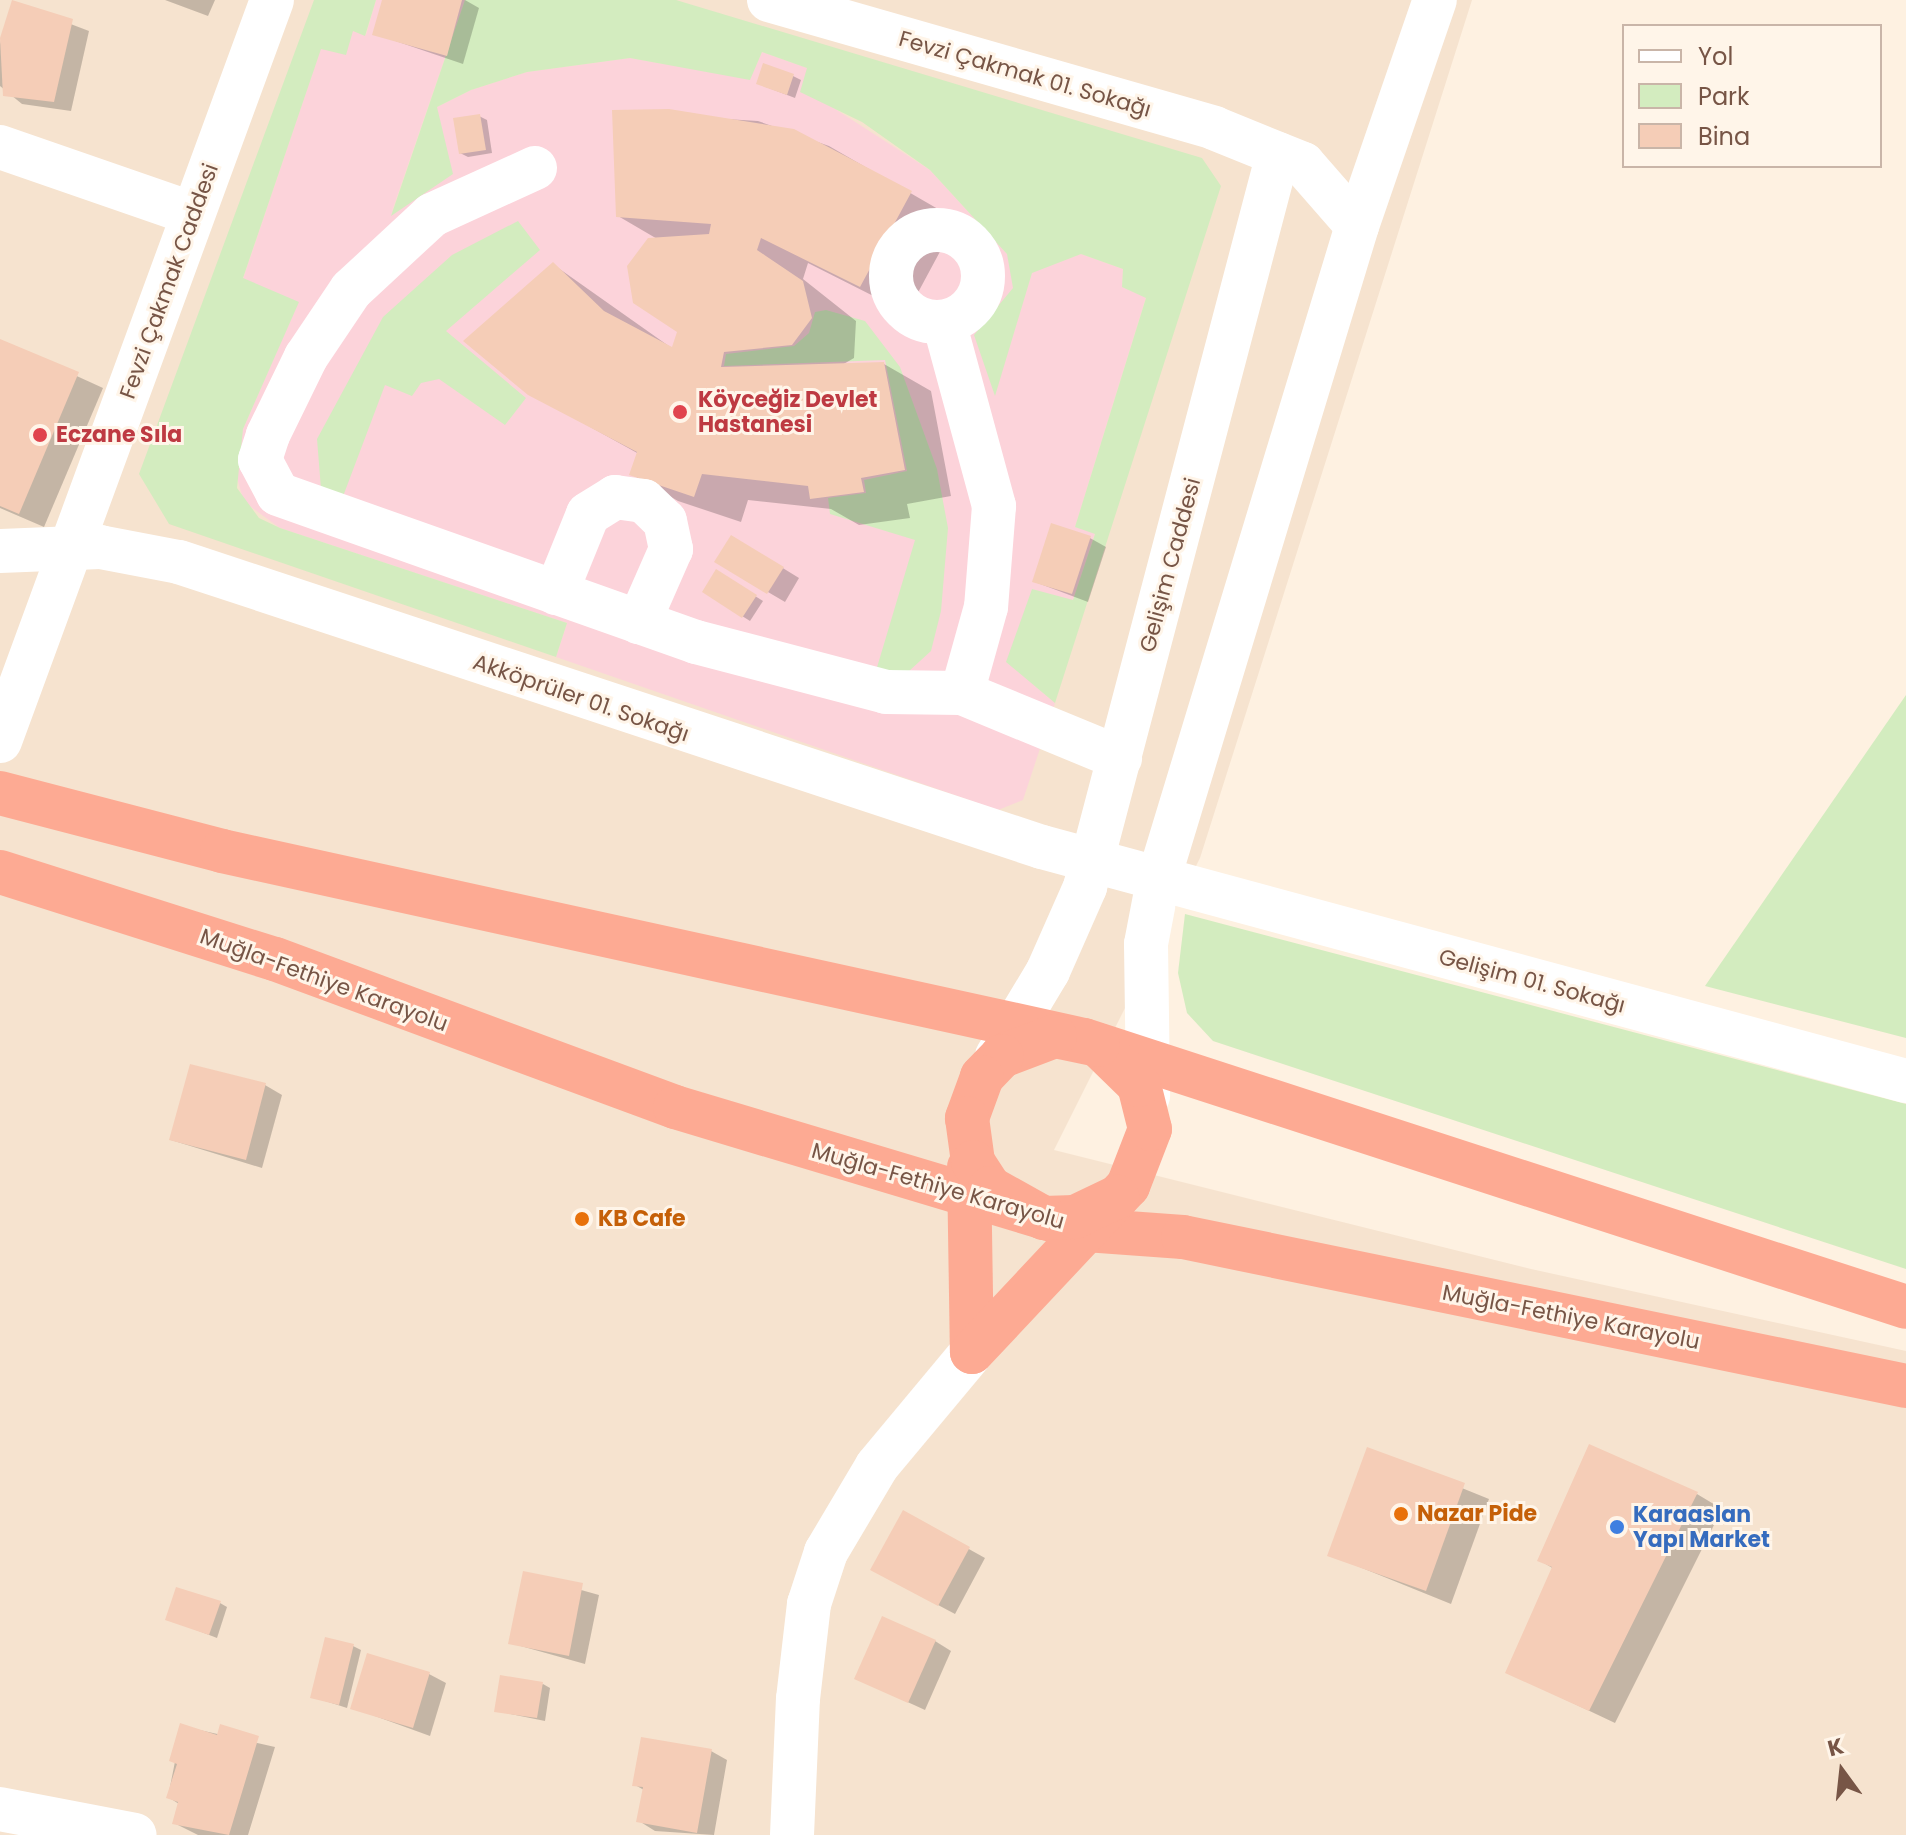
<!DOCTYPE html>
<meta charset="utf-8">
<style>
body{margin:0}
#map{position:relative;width:1906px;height:1835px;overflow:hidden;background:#fef1e1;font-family:Poppins,sans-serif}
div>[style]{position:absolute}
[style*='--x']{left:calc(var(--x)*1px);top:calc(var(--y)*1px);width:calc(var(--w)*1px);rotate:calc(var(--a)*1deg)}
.residential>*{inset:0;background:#f6e3cf}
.medical>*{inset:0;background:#fcd3da}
.green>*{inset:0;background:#d3ecbf}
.shadow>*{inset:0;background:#0003}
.building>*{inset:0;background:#f5cdb7}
.minor>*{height:44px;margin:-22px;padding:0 22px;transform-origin:22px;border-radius:22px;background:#fff}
.minor>.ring{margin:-22px;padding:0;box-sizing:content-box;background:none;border:44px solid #fff;border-radius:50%}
.highway>*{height:44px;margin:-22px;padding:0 22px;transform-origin:22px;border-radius:22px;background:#fdaa93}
.dots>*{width:22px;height:22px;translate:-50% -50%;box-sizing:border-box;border:4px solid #fff5e9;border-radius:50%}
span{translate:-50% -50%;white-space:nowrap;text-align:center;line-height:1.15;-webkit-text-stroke:6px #fff5e9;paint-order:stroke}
.street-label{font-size:22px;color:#775546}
.health-label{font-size:22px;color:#be3a42;font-weight:700}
.left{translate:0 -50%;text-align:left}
.food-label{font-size:22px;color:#c56008;font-weight:700}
.shop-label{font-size:22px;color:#366cbe;font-weight:700}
.legend{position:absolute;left:1622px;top:24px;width:260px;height:144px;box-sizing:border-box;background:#fff5e9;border:2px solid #c9b5a8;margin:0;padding:10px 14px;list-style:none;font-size:24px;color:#775546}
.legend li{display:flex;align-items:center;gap:16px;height:40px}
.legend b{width:40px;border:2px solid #c9b5a8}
.north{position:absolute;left:1802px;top:1731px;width:80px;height:80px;-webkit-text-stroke:6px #fff5e9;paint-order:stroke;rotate:345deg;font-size:22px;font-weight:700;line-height:32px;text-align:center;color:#775546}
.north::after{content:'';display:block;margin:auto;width:28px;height:36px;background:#775546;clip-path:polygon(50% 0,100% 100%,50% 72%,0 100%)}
</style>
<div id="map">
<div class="residential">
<div style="clip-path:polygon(0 0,1472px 0,1200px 858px,1054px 1150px,1531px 1269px,1906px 1351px,1906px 1835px,0 1835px)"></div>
</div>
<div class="medical">
<div style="clip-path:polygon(376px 0,465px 0,391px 214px,437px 107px,471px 90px,527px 72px,630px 58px,750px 79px,762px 52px,807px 68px,832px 107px,930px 170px,1007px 254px,1015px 278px,995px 394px,1032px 272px,1081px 254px,1123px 269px,1122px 287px,1146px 297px,1075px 527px,1095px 533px,1073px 600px,1006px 661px,1055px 703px,1023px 800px,998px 810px,556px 657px,567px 623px,280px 528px,244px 502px,235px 471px,243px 429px,298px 303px,243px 279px,321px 48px,353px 31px,366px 35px)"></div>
</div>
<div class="green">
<div style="clip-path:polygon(314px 0,376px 0,365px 36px,353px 31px,346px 55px,321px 49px,243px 278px,299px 302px,243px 429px,237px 488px,259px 518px,280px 528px,567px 623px,556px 657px,169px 524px,139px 474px)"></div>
<div style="clip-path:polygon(465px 0,676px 0,1202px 158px,1221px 186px,1055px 703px,1006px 662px,1032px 589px,1073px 600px,1095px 534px,1075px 527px,1146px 298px,1122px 287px,1123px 269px,1081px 254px,1032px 273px,995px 396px,974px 335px,1013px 288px,1007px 254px,930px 170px,862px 122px,800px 92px,807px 68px,762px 52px,750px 80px,630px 58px,527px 72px,471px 90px,437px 107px,453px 174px,391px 216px)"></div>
<div style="clip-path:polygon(518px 221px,540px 250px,446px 331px,526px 398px,505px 425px,439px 379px,421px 383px,412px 396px,385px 385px,342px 499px,321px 489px,317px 439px,383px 317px,452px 255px)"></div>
<div style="clip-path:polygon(826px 310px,865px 321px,900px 367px,937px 469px,948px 528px,941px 611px,931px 651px,908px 672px,875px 674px,915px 540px,830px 514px,828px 498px,866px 493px,864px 480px,907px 471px,885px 360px,724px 366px,726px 354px,794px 346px,809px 333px,815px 312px)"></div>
<div style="clip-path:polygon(1906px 695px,1906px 1038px,1705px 986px)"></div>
<div style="clip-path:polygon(1185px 914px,1906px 1104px,1906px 1269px,1213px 1041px,1187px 1013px,1178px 973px)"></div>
</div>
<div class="shadow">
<div style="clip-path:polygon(165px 0,215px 0,208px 16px)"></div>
<div style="clip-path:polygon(384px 0,465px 0,479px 8px,463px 64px,375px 34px)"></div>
<div style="clip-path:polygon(13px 2px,89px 31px,71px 111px,22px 104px,0 86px,0 44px)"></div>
<div style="clip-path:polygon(793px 76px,801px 80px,795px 98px,766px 87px)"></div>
<div style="clip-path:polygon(614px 112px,758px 121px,829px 146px,957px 220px,907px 313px,808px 263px,803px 279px,856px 321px,854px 358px,842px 365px,884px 364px,931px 391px,951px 496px,907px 504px,910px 518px,859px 525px,831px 509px,748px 500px,741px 522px,678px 501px,631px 474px,639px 454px,529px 393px,554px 265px,673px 349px,679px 331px,659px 240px,618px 216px)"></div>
<div style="clip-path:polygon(479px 116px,487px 120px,492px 153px,468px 157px,460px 153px)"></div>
<div style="clip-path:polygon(0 341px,103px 388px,44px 527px,0 508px)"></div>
<div style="clip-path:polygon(732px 537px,799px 578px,785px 602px,717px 562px)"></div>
<div style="clip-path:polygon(1090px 538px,1106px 547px,1088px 602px,1035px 582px)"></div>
<div style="clip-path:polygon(717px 572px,763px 601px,750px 621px,704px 592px)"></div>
<div style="clip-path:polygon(265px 1085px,282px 1095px,262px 1168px,171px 1140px)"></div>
<div style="clip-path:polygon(1368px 1450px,1489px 1499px,1451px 1604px,1330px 1555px)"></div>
<div style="clip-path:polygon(1697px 1494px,1722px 1509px,1615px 1723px,1507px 1672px,1554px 1569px,1539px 1560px)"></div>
<div style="clip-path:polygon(904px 1513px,985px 1558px,955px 1614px,889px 1579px)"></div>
<div style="clip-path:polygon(524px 1574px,599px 1595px,585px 1664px,510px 1643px)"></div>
<div style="clip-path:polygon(220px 1603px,227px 1607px,217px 1638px,168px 1619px)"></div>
<div style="clip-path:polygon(935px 1641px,951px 1651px,925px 1710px,857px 1679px)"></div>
<div style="clip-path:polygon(353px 1646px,361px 1650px,347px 1708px,313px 1697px)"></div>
<div style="clip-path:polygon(429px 1674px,446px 1683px,430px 1736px,353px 1708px)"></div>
<div style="clip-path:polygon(543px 1684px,550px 1688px,545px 1721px,496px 1711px)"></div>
<div style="clip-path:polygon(182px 1726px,275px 1747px,248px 1835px,198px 1835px,174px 1823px,179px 1804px,168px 1797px)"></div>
<div style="clip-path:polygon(711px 1751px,727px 1760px,714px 1835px,655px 1831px,639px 1821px,644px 1790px,635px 1785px)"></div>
</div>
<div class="building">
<div style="clip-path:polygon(12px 0,73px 19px,54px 102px,3px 96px,0 38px)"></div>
<div style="clip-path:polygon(382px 0,462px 0,447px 56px,372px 35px)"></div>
<div style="clip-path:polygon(763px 63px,794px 74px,787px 95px,756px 84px)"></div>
<div style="clip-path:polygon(669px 109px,794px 129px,912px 191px,860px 287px,761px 238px,757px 250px,803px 281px,812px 318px,792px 345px,724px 352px,721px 367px,884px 362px,905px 470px,861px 478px,864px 492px,810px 499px,808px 486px,702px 474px,694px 497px,629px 475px,637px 452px,528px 395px,463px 341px,553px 262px,604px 311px,672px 347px,677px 332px,633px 303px,627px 266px,648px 238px,709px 234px,711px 224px,616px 217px,612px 110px)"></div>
<div style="clip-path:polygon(480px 114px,486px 150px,459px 154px,453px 118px)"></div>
<div style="clip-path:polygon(0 339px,79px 372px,19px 514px,0 506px)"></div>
<div style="clip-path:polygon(1051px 523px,1091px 536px,1072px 594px,1032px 582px)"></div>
<div style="clip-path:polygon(731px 535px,784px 567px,767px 594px,714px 562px)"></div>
<div style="clip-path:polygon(716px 569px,757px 595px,742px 618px,702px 592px)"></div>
<div style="clip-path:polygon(190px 1064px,266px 1083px,246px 1160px,169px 1140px)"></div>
<div style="clip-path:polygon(1589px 1444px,1698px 1492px,1589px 1711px,1505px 1673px,1552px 1567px,1537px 1561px)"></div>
<div style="clip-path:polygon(1367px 1447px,1465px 1483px,1426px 1591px,1327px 1556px)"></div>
<div style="clip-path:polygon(903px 1510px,970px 1547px,938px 1606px,870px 1570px)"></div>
<div style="clip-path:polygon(523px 1571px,583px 1583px,569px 1656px,508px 1644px)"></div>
<div style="clip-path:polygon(176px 1587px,221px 1601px,209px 1635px,165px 1620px)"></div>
<div style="clip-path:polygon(882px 1616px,936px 1640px,908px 1703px,854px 1679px)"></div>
<div style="clip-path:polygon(325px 1637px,354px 1644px,339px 1705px,310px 1698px)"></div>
<div style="clip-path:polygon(367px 1653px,430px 1672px,413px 1728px,350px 1709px)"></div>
<div style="clip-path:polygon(500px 1675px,543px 1682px,537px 1718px,494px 1712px)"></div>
<div style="clip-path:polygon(180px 1723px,217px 1735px,220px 1724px,259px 1736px,229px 1835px,172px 1824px,178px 1802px,166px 1798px,177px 1764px,169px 1761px)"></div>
<div style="clip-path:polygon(641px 1737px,712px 1749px,697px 1833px,636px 1822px,643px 1787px,632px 1786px)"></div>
</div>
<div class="minor">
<div style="--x:769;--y:0;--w:463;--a:16"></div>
<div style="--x:1214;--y:128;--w:96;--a:22"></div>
<div style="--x:1303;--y:164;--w:82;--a:48.9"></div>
<div style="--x:1357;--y:226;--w:685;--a:106.9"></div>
<div style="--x:1158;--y:881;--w:64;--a:100.8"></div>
<div style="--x:1146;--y:944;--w:152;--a:89.2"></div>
<div style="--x:0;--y:147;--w:204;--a:19.1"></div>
<div style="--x:535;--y:168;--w:113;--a:155.5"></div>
<div style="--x:432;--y:215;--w:110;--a:137.2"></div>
<div style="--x:351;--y:290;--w:81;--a:123.9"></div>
<div style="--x:306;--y:357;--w:87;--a:116"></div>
<div style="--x:268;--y:435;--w:26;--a:108"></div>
<div style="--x:260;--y:460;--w:38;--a:62"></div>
<div style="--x:278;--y:494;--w:443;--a:19.5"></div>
<div style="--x:696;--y:642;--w:196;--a:14.7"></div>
<div style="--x:886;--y:692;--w:76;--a:0.8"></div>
<div style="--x:962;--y:693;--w:171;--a:22.4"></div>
<div style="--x:1357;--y:226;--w:239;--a:-71"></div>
<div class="ring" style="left:891px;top:230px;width:48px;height:48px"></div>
<div style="--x:944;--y:322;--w:191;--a:74.8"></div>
<div style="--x:994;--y:506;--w:101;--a:94.5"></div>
<div style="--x:986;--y:607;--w:89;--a:105.6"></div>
<div style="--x:0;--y:551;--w:100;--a:-2.3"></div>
<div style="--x:100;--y:547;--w:80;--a:10.8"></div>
<div style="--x:179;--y:562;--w:909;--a:18.28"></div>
<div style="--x:1042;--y:847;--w:895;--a:15.15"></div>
<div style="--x:556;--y:593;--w:85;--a:-67.9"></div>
<div style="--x:588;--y:514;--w:32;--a:-32"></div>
<div style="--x:615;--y:497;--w:29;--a:8"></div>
<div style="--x:644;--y:501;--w:29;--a:44"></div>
<div style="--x:665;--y:521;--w:29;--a:78"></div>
<div style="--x:671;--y:549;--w:80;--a:113.7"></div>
<div style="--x:0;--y:741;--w:789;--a:-69.84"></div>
<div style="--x:997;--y:1056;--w:99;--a:-59"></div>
<div style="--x:1048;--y:971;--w:92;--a:-66.2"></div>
<div style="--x:1085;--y:887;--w:758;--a:-75.25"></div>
<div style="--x:0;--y:1809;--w:137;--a:10.9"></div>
<div style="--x:792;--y:1835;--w:136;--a:-87.5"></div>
<div style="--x:798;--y:1699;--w:96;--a:-83.4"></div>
<div style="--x:809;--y:1604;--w:55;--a:-71.9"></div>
<div style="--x:826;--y:1552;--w:100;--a:-59.3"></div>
<div style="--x:877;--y:1466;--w:148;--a:-50.2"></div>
</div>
<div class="highway">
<div style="--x:0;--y:793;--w:229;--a:14.6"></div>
<div style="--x:222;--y:851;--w:882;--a:12.37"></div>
<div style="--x:1084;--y:1040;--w:864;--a:17.99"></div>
<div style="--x:0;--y:872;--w:288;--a:17.6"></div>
<div style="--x:275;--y:959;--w:427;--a:20.3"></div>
<div style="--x:675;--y:1107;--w:429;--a:16.7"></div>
<div style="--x:1086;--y:1230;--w:97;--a:4.1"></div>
<div style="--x:1183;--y:1237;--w:738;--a:11.64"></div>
<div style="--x:969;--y:1167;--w:185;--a:89.1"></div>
<div style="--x:972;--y:1352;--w:228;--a:-46.8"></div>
<div style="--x:1128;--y:1186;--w:61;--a:-68.9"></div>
<div style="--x:1150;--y:1129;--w:45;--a:-104"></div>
<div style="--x:1139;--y:1085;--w:57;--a:-135.7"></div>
<div style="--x:1098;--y:1045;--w:44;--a:-168.2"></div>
<div style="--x:1055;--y:1036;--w:57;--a:159.3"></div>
<div style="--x:1002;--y:1056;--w:29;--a:134"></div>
<div style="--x:982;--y:1077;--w:44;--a:110.1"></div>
<div style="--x:967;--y:1118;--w:44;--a:82.2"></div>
<div style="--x:973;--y:1162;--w:31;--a:57"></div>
<div style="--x:990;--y:1188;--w:62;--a:29.1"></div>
<div style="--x:1044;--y:1218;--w:31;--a:-2"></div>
<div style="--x:1075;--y:1217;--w:47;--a:-25.5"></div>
</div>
<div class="dots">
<div style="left:680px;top:412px;background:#e0444e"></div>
<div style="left:40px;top:435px;background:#e0444e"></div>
<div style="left:582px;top:1219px;background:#e8710a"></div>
<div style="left:1401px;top:1514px;background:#e8710a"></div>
<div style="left:1617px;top:1527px;background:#3f7fe0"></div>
</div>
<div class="street-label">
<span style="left:1025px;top:74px;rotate:16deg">Fevzi Çakmak 01. Sokağı</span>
<span style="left:169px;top:281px;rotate:-70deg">Fevzi Çakmak Caddesi</span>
<span style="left:1170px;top:565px;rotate:-75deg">Gelişim Caddesi</span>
<span style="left:581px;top:698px;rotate:19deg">Akköprüler 01. Sokağı</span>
<span style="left:324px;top:980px;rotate:20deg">Muğla-Fethiye Karayolu</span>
<span style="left:1532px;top:981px;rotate:15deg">Gelişim 01. Sokağı</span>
<span style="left:938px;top:1186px;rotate:16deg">Muğla-Fethiye Karayolu</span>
<span style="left:1571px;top:1317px;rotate:11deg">Muğla-Fethiye Karayolu</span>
</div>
<div class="health-label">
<span class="left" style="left:698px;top:412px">Köyceğiz Devlet<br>Hastanesi</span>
<span class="left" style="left:56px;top:435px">Eczane Sıla</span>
</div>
<div class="food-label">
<span class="left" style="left:598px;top:1219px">KB Cafe</span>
<span class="left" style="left:1417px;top:1514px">Nazar Pide</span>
</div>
<div class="shop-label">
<span class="left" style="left:1633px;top:1527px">Karaaslan<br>Yapı Market</span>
</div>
<ul class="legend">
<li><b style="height:10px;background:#fff"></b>Yol</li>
<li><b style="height:22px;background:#d3ecbf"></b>Park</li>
<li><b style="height:22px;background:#f5cdb7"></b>Bina</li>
</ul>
<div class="north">K</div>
</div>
